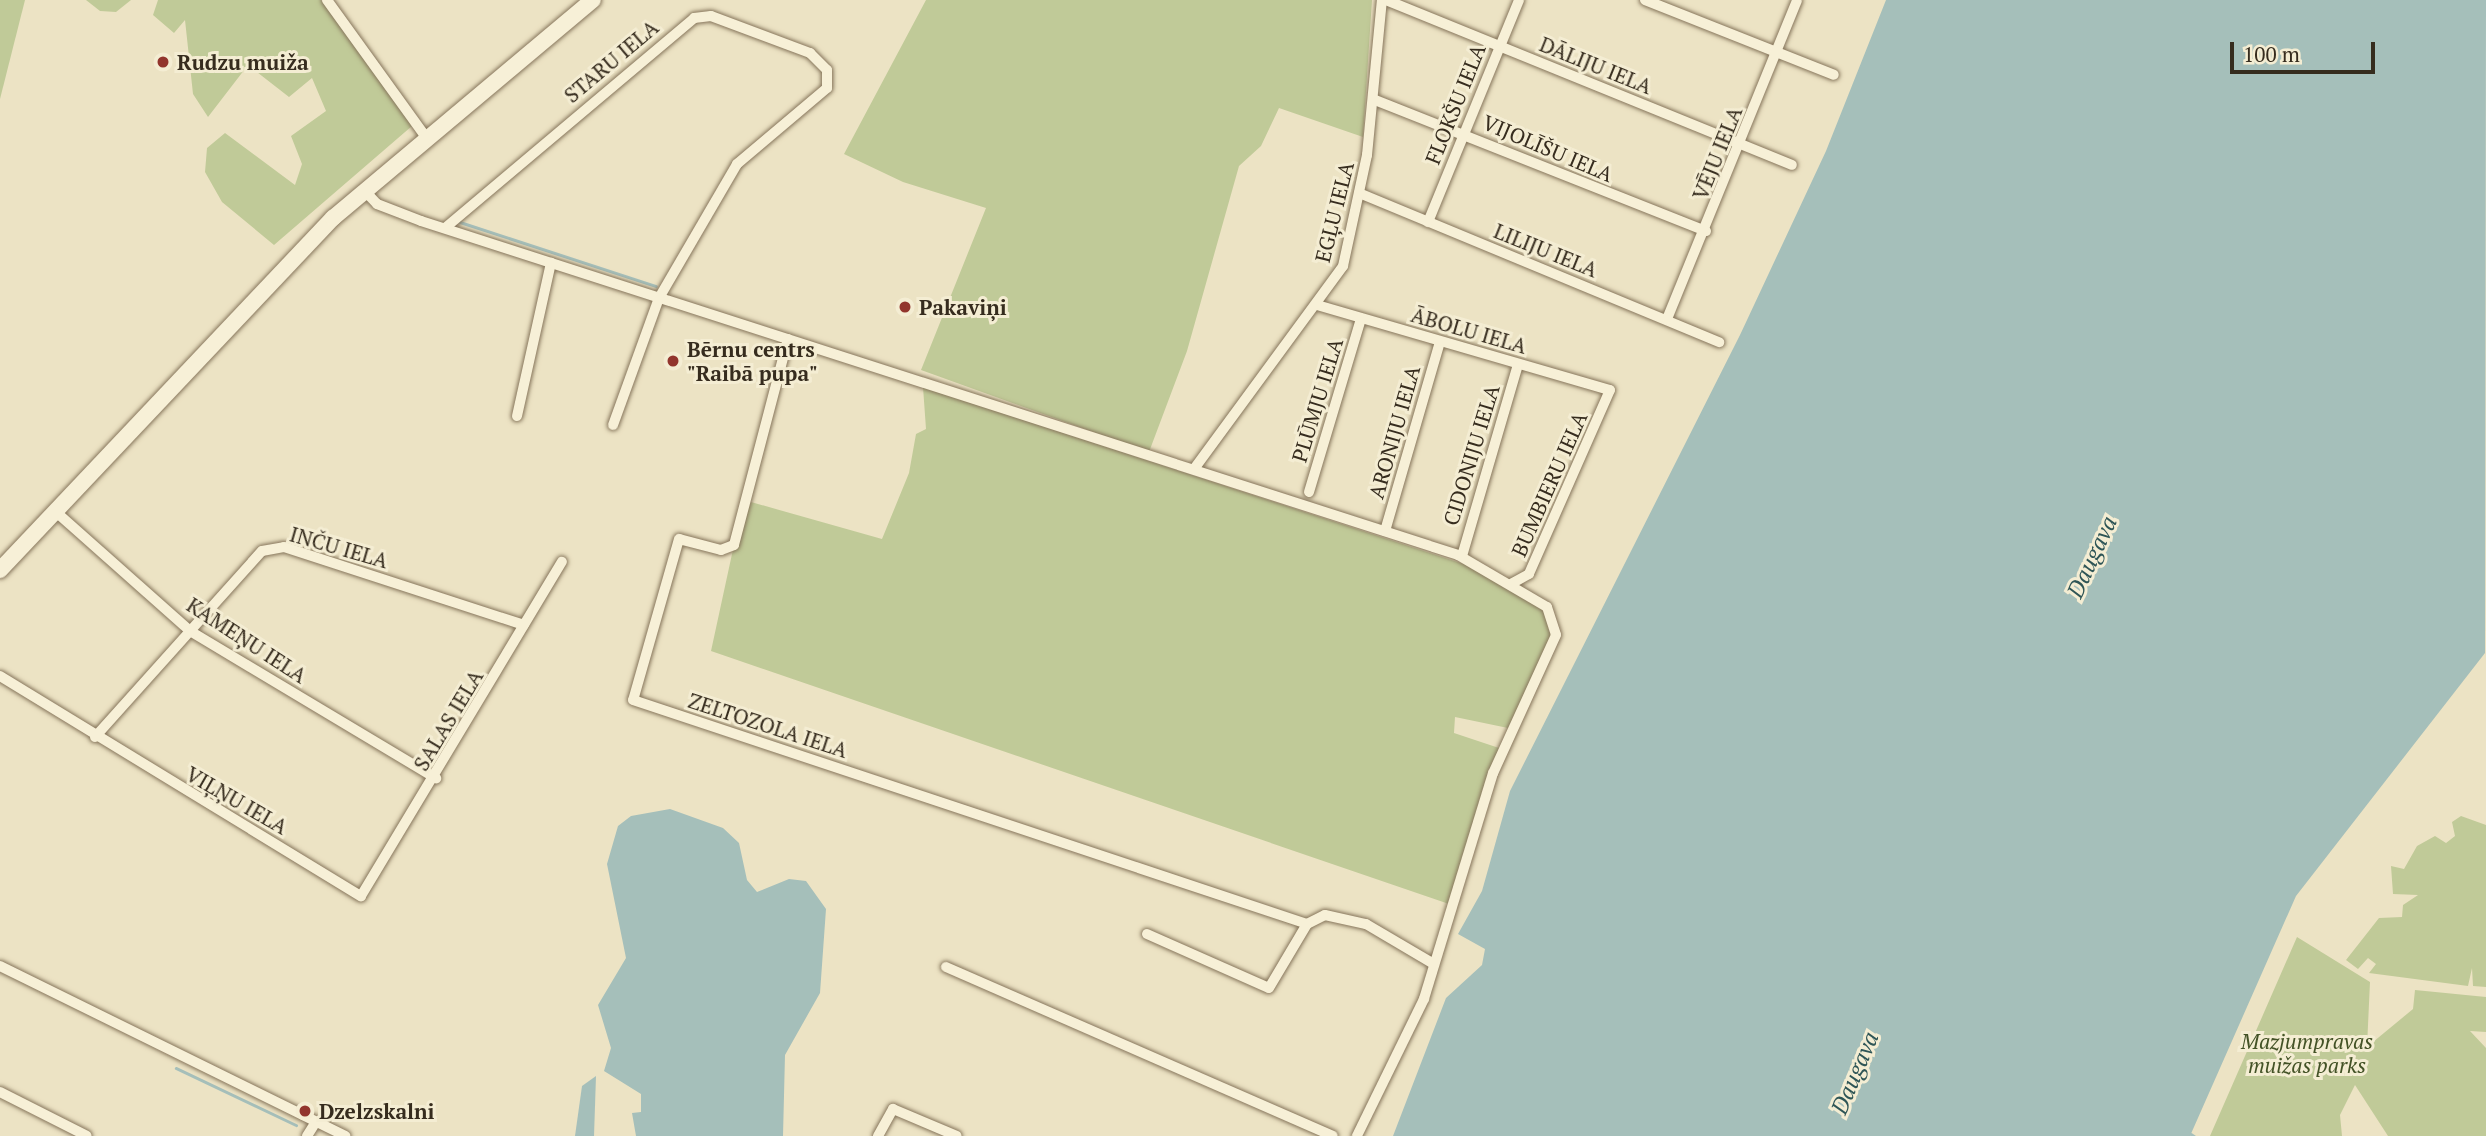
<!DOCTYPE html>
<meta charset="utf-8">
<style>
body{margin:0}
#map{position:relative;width:2486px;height:1136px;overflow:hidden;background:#ece3c4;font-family:"PT Serif",serif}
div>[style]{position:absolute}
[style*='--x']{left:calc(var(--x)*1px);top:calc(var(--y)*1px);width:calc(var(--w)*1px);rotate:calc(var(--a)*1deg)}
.green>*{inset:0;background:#c0ca98}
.water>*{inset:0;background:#a5bfba}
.stream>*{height:2.5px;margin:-1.25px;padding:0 1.25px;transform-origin:1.25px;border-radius:1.25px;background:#a5bfba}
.roads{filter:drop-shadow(0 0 2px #86755b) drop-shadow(0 0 2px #86755b)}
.minor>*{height:10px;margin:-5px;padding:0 5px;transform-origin:5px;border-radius:5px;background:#f7f0d7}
.secondary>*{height:16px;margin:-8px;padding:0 8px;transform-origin:8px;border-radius:8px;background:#f7f0d7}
.dots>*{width:19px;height:19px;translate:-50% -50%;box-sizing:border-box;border:4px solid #f4edd3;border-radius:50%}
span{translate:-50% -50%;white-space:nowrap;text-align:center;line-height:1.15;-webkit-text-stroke:6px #f4edd3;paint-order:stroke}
.street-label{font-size:21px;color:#362c1e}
.poi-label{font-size:21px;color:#362c1e;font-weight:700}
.left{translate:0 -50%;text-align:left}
.park-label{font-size:21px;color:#435226;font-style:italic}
.water-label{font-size:23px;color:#2e5556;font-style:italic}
.scale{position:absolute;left:2230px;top:42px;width:145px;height:32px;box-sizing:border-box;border:4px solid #362c1e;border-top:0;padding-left:9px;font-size:21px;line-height:24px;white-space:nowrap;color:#362c1e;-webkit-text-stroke:5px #f4edd3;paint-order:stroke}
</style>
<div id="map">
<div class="green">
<div style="clip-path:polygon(0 0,25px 0,0 99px)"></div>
<div style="clip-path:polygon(86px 0,131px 0,116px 12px,100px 11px)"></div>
<div style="clip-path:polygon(158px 0,321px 0,412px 126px,274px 245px,222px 202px,205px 172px,207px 148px,225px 133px,295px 185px,302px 164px,291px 136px,326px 111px,312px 78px,289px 97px,248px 65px,208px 117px,193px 94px,185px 20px,174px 33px,153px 15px)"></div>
<div style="clip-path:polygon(926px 0,1372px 0,1363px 137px,1279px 108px,1261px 146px,1239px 166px,1187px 351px,1149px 452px,921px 370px,986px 208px,903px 182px,844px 154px)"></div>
<div style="clip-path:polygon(923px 387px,1485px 571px,1543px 610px,1552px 640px,1508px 728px,1455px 717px,1454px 733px,1499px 748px,1449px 904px,711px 651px,732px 554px,751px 502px,882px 539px,909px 473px,916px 434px,926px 429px)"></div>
<div style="clip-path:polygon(2461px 816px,2486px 825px,2486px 987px,2473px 986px,2472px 968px,2468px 986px,2369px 973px,2376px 964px,2368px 958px,2358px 969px,2346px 960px,2379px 918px,2402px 917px,2403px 905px,2418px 895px,2393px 894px,2391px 866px,2404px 869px,2417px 846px,2435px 836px,2446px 843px,2455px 836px,2452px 822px)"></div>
<div style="clip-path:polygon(2297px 937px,2370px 982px,2367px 1047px,2413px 1009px,2415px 990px,2486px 997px,2486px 1032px,2470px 1031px,2486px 1048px,2486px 1136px,2388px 1136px,2355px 1085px,2340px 1115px,2342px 1136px,2210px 1136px)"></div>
</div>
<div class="water">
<div style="clip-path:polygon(1886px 0,2486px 0,2485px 653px,2296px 896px,2190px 1136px,1393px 1136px,1446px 998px,1482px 965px,1485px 949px,1458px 934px,1482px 891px,1510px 791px,1740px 335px,1826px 151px)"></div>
<div style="clip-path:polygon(670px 809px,723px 828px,739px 843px,747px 880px,757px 892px,789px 879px,806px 881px,826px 909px,820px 993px,785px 1055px,783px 1136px,636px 1136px,632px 1113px,641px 1112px,641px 1094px,604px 1071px,611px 1048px,598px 1005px,626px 958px,607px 864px,618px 826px,631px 816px)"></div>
<div style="clip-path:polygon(596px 1076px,594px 1136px,575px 1136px,582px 1086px)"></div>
</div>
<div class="stream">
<div style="--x:460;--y:222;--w:206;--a:18.1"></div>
<div style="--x:176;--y:1068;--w:133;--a:25.4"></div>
<div style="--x:2191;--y:1134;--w:4;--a:34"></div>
</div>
<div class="roads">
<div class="minor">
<div style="--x:327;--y:0;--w:168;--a:54.2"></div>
<div style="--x:1386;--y:0;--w:438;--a:22.1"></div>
<div style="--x:1645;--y:0;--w:203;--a:21.6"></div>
<div style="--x:1375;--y:100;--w:356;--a:21.6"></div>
<div style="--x:364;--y:190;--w:19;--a:47"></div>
<div style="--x:377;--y:204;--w:47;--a:21.1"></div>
<div style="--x:421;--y:221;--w:1089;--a:17.85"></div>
<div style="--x:1458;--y:555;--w:103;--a:30.3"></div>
<div style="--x:1547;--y:607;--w:29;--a:72"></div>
<div style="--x:1556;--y:635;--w:152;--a:114.5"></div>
<div style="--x:1493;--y:773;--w:236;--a:107"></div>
<div style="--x:1424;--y:999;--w:153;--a:116.1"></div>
<div style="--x:1359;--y:193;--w:390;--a:22.5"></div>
<div style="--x:1428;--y:222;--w:240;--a:-67.7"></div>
<div style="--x:445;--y:228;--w:326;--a:-40.1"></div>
<div style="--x:694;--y:18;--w:17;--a:-7"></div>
<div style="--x:711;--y:16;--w:106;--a:20.5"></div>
<div style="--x:810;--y:53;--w:24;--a:45"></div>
<div style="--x:827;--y:70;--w:18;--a:90"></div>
<div style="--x:827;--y:88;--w:118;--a:139.8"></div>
<div style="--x:737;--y:164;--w:155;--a:120.2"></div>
<div style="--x:659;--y:298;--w:135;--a:109.9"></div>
<div style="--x:1317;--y:305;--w:305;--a:16.2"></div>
<div style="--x:1610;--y:390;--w:201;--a:113.8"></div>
<div style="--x:1529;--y:574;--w:21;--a:151"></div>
<div style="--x:1667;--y:319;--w:344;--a:-67.8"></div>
<div style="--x:788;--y:339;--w:213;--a:104.7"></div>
<div style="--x:734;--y:545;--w:14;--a:159"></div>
<div style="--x:721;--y:550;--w:43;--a:-165.3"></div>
<div style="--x:679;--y:539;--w:167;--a:105.9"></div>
<div style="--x:633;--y:700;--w:710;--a:18.38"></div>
<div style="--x:517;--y:416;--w:157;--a:-77.5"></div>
<div style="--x:1194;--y:469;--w:252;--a:-53.7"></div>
<div style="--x:1343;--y:266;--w:114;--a:-77.8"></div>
<div style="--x:1367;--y:155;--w:156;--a:-84.5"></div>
<div style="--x:1309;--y:492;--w:181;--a:-73.3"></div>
<div style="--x:55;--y:511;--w:181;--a:41.6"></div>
<div style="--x:190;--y:631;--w:287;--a:30.9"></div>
<div style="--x:1385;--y:531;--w:197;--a:-73.8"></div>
<div style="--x:1462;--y:556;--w:199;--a:-73.7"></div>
<div style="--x:0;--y:676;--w:423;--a:31.4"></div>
<div style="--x:361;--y:896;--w:390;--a:-59"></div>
<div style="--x:95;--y:737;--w:250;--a:-48.1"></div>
<div style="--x:262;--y:551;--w:22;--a:-10"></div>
<div style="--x:284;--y:547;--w:252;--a:18"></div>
<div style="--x:1307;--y:924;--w:20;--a:-27"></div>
<div style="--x:1325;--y:915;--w:42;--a:12.4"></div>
<div style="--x:1366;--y:924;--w:79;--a:30.5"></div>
<div style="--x:1147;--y:934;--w:133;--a:23.9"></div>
<div style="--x:1269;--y:988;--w:74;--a:-59.3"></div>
<div style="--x:0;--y:966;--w:385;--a:26.2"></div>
<div style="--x:946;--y:967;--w:422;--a:23.6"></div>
<div style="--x:0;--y:1092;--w:97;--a:26.8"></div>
<div style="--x:307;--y:1136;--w:15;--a:-58"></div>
<div style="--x:878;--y:1136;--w:31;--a:-61"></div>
<div style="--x:893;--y:1109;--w:69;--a:22.9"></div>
</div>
<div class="secondary">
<div style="--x:0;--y:570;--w:485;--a:-46.6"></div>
<div style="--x:333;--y:218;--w:339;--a:-40"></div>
</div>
</div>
<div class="dots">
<div style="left:163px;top:62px;background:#92352d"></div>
<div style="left:905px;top:307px;background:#92352d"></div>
<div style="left:673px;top:361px;background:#92352d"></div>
<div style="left:305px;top:1111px;background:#92352d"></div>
</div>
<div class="street-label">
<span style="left:611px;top:61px;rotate:-40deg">STARU IELA</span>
<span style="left:1596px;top:65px;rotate:22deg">DĀLIJU IELA</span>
<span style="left:1455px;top:104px;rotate:-68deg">FLOKŠU IELA</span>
<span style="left:1548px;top:148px;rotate:23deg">VIJOLĪŠU IELA</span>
<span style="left:1717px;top:153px;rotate:-68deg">VĒJU IELA</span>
<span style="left:1334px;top:212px;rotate:-76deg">EGĻU IELA</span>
<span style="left:1546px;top:250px;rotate:22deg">LILIJU IELA</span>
<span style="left:1469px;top:330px;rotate:16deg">ĀBOLU IELA</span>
<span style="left:1317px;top:400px;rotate:-73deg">PLŪMJU IELA</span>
<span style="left:1394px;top:432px;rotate:-74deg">ARONIJU IELA</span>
<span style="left:1471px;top:455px;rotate:-73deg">CIDONIJU IELA</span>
<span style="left:1549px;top:484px;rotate:-66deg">BUMBIERU IELA</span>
<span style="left:339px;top:547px;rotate:16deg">INČU IELA</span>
<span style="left:247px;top:640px;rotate:33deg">KAMEŅU IELA</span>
<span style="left:448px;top:720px;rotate:-59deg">SALAS IELA</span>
<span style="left:768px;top:725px;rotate:18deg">ZELTOZOLA IELA</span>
<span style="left:237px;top:800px;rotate:30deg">VIĻŅU IELA</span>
</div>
<div class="poi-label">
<span class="left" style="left:177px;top:62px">Rudzu muiža</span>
<span class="left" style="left:919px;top:307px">Pakaviņi</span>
<span class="left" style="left:687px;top:361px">Bērnu centrs<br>"Raibā pupa"</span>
<span class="left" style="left:319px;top:1111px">Dzelzskalni</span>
</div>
<div class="park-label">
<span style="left:2307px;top:1053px">Mazjumpravas<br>muižas parks</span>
</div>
<div class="water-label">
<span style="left:2092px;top:557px;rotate:-65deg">Daugava</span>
<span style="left:1855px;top:1073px;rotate:-67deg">Daugava</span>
</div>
<div class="scale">100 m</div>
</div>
